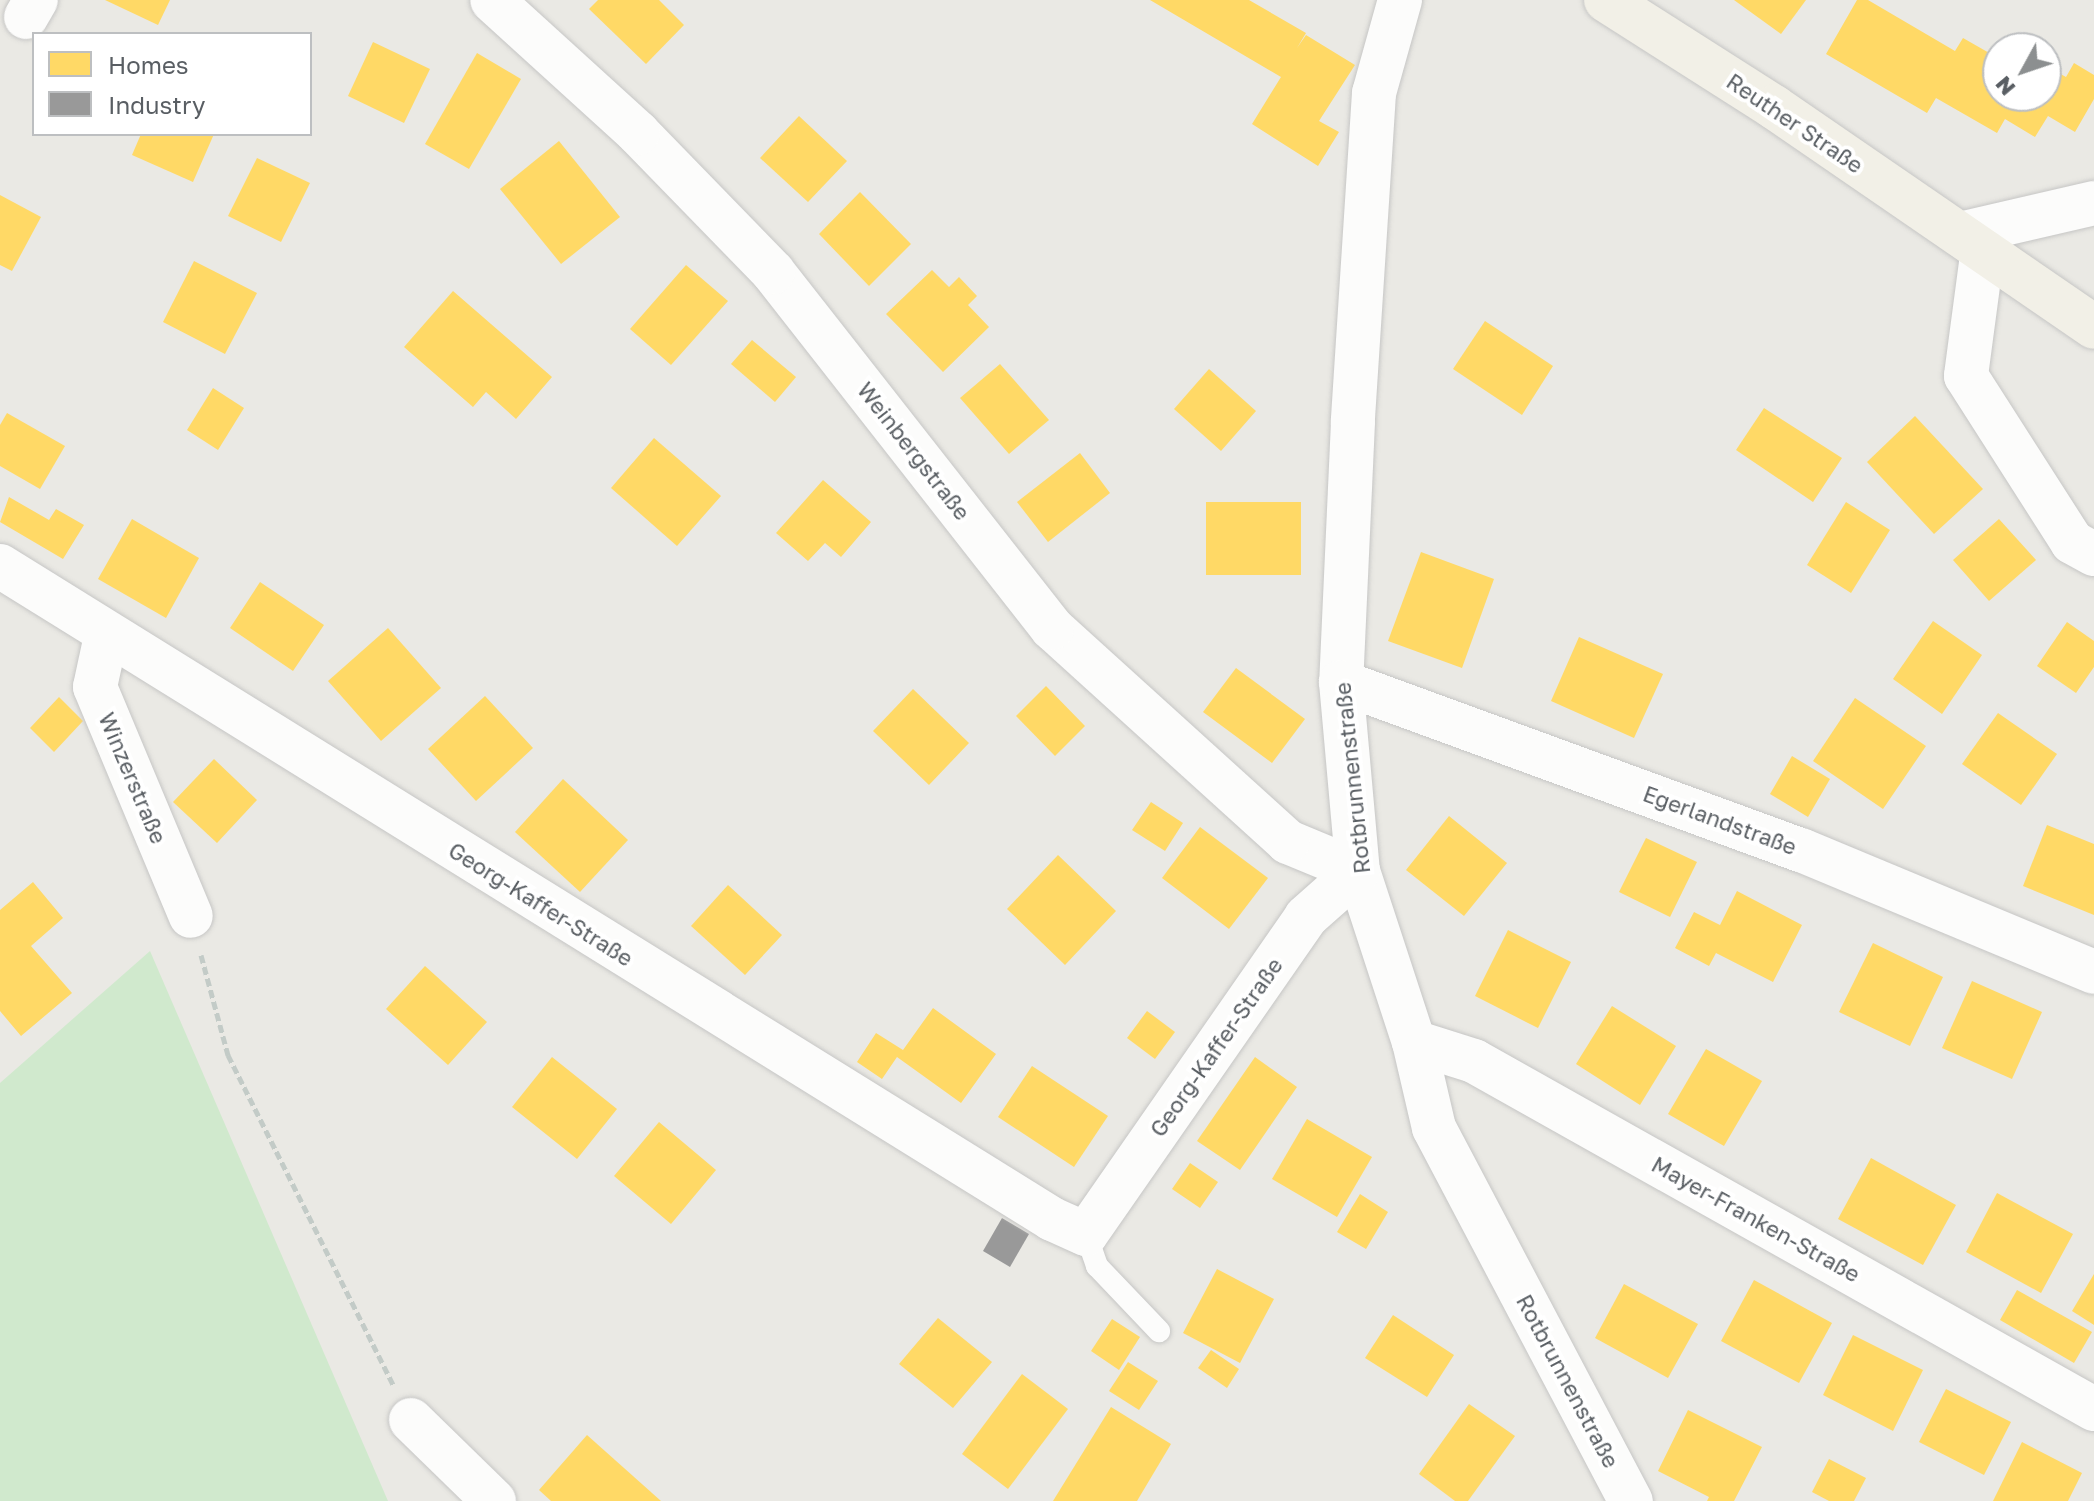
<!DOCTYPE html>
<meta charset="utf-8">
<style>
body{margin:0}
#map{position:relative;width:2094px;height:1501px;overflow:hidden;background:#eae9e4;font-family:"Golos Text",sans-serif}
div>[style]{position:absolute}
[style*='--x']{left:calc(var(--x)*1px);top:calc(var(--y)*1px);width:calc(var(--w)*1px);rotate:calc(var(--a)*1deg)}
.green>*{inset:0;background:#d0e9cd}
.homes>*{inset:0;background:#ffd966}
.industry>*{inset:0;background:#999}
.path>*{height:5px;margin-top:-2.5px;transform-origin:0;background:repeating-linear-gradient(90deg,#c3cbc7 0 8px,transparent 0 12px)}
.roads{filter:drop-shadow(0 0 2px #c6c6c5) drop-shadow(0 0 2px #c6c6c5)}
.lane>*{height:22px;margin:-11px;padding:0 11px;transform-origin:11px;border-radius:11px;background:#fcfcfb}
.street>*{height:44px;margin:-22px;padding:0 22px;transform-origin:22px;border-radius:22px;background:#fcfcfb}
.primary>*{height:44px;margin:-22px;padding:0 22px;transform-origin:22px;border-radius:22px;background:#f2f0e7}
span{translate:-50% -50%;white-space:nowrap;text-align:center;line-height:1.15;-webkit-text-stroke:8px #fff;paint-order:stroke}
.street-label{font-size:22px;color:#595e63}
.legend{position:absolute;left:32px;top:32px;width:280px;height:104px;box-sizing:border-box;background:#fff;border:2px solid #bdbfc1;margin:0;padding:10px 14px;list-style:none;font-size:24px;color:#595e63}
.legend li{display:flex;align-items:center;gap:16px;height:40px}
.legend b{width:40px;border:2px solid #bdbfc1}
.north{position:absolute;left:1982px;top:32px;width:80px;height:80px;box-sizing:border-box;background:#fff;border:2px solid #bdbfc1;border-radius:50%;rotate:230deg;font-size:22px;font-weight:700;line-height:32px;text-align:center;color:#595e63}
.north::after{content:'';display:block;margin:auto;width:28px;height:36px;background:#8c8f90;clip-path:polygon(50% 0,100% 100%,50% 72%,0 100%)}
</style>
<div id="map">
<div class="green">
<div style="clip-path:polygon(150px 951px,388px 1501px,0 1501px,0 1083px)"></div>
</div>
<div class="homes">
<div style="clip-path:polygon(105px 0,170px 0,158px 25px)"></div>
<div style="clip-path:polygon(598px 0,659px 0,684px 25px,646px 64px,589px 9px)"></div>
<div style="clip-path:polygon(1150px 0,1249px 0,1306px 33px,1297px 48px,1306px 35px,1355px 65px,1319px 121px,1339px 132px,1318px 166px,1252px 124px,1281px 77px)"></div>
<div style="clip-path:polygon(1734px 0,1806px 0,1781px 34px)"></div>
<div style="clip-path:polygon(1857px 0,1868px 0,1955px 51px,1963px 38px,1998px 58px,1998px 96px,2046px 96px,2046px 66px,2066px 77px,2074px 63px,2094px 75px,2094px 99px,2075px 132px,2048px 116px,2035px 137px,2005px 119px,1997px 133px,1936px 98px,1927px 113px,1826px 54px)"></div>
<div style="clip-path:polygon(373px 42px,430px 69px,404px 123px,348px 96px)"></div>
<div style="clip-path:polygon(477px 53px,521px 79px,469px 169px,425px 144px)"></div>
<div style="clip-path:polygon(799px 116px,847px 161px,808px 202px,760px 158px)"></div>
<div style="clip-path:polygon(141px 134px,214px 134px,193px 182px,132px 155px)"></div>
<div style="clip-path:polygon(559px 141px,620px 217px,561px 264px,500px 189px)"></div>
<div style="clip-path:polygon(257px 158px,310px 183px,281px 242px,228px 216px)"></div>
<div style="clip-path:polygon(860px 192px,911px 244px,869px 286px,819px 234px)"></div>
<div style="clip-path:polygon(0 195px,41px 217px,12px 271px,0 265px)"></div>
<div style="clip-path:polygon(194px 261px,257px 293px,225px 354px,163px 322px)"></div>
<div style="clip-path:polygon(686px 265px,728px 301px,671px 365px,630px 329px)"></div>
<div style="clip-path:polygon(932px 270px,949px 287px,959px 277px,977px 296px,968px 305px,989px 327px,943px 372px,886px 314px)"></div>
<div style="clip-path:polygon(453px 291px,552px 377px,516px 419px,486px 392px,473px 407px,404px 347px)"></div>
<div style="clip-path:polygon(1485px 321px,1553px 366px,1522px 415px,1453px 369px)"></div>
<div style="clip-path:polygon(752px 340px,796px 377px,775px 402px,731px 364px)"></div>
<div style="clip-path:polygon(1000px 364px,1049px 420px,1009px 454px,960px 398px)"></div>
<div style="clip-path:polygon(1209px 369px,1256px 411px,1221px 451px,1174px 409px)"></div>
<div style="clip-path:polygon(213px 388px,244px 408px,218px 450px,187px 430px)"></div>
<div style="clip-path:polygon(1764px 408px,1842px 458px,1813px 502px,1736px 450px)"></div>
<div style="clip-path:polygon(7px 413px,65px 446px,40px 489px,0 466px,0 425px)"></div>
<div style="clip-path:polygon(1915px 416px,1983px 489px,1934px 534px,1867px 462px)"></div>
<div style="clip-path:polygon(654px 438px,721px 496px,677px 546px,611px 488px)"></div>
<div style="clip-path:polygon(1080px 453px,1110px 493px,1048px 542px,1017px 502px)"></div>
<div style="clip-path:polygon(823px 480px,871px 522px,841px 557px,825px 543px,808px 561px,776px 533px)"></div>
<div style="clip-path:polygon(9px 497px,49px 520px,56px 509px,84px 525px,63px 559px,0 522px)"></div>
<div style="clip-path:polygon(1206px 502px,1301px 502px,1301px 575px,1206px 575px)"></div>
<div style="clip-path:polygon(1846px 502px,1890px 530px,1851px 593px,1807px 565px)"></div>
<div style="clip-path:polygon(132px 519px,199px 558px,166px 618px,98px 579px)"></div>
<div style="clip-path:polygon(1999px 519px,2036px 560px,1989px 601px,1953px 560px)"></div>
<div style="clip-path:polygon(1421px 552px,1494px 579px,1462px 668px,1388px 641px)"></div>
<div style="clip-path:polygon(260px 582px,324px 625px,293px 671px,230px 628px)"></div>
<div style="clip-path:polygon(1933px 621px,1982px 655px,1942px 714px,1893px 679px)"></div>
<div style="clip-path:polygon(2067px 622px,2094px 641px,2094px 667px,2076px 693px,2037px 666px)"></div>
<div style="clip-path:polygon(388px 628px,441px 688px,381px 741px,328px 681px)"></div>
<div style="clip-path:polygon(1579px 637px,1663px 674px,1634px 738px,1551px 701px)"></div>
<div style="clip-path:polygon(1236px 668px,1305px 719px,1272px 763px,1203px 712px)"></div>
<div style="clip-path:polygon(1046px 686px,1085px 726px,1055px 756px,1016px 716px)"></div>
<div style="clip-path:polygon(913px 689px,969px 743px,929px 785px,873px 731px)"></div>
<div style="clip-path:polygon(485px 696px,533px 748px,476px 801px,428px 749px)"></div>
<div style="clip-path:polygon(59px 697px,83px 721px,54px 752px,30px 728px)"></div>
<div style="clip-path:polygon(1855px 698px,1926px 746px,1883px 809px,1813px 761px)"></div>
<div style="clip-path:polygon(1998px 713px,2057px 754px,2021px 805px,1962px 764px)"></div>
<div style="clip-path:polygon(1792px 756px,1830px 779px,1808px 817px,1770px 794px)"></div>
<div style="clip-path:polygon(214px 759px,257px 800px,217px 843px,173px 802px)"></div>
<div style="clip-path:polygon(563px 779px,628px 840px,580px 892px,515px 832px)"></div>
<div style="clip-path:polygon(1151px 802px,1183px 823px,1165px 851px,1132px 830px)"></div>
<div style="clip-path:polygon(1449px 816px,1507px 863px,1464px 916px,1406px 870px)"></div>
<div style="clip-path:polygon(2047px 825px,2094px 844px,2094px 915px,2023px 886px)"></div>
<div style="clip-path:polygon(1200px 827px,1268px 878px,1229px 929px,1162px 878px)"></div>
<div style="clip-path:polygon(1646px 838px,1697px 862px,1670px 917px,1619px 892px)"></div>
<div style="clip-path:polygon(1058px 855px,1116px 911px,1065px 965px,1007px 909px)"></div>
<div style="clip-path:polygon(33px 882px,63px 918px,31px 946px,72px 993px,21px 1036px,0 1011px,0 910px)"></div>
<div style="clip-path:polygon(728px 885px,782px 935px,745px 975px,691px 926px)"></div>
<div style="clip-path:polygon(1737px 891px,1802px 925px,1773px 982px,1716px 953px,1709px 966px,1675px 948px,1694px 912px,1720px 925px)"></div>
<div style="clip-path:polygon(1508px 930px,1571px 962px,1538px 1028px,1475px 996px)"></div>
<div style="clip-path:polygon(1873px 943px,1943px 977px,1910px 1046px,1839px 1012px)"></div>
<div style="clip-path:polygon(425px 966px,487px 1022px,448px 1065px,386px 1009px)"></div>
<div style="clip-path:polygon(1972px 981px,2042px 1012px,2012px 1079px,1942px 1048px)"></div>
<div style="clip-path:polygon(1612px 1006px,1676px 1046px,1640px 1105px,1576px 1064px)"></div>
<div style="clip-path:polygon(933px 1008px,996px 1054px,961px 1103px,897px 1057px,882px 1079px,857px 1062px,876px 1033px,903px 1050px)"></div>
<div style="clip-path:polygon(1147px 1011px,1175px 1032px,1155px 1059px,1127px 1038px)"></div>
<div style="clip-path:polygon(1706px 1049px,1762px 1081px,1724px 1146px,1668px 1114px)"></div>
<div style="clip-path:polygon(552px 1057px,617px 1109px,577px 1159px,512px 1107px)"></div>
<div style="clip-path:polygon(1255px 1057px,1297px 1087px,1240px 1170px,1197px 1141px)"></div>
<div style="clip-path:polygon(1032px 1066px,1108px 1116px,1074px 1167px,998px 1117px)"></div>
<div style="clip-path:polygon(1307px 1119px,1372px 1157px,1337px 1217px,1272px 1179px)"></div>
<div style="clip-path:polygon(659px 1122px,716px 1170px,671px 1224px,614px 1176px)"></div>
<div style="clip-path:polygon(1871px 1158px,1956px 1205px,1923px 1265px,1838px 1219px)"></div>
<div style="clip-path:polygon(1190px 1163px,1218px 1182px,1200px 1208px,1172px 1189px)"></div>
<div style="clip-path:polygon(1997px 1193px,2073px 1234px,2041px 1293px,1966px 1252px)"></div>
<div style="clip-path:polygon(1360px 1194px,1388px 1212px,1366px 1249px,1337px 1232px)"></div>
<div style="clip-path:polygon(1217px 1269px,1274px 1299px,1240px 1363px,1183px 1333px)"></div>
<div style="clip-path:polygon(2094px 1274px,2094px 1325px,2072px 1311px)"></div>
<div style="clip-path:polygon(1754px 1280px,1832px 1323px,1799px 1383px,1721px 1341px)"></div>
<div style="clip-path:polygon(1624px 1284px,1698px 1324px,1668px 1378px,1595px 1338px)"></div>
<div style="clip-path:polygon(2017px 1290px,2092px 1332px,2074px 1363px,2000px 1320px)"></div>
<div style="clip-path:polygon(1393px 1315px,1454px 1355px,1427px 1397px,1365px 1358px)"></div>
<div style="clip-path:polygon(938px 1318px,992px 1362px,953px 1408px,899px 1364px)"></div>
<div style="clip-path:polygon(1112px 1319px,1140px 1337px,1119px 1370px,1091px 1351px)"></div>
<div style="clip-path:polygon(1853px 1335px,1923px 1370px,1893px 1431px,1823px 1395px)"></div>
<div style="clip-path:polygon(1211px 1350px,1239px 1369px,1227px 1388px,1198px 1368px)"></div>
<div style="clip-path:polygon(1128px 1362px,1158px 1381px,1139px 1410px,1109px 1391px)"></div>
<div style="clip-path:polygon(1022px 1374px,1068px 1409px,1008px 1489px,962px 1454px)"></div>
<div style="clip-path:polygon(1946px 1389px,2011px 1422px,1984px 1475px,1919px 1442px)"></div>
<div style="clip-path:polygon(1469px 1404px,1515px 1436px,1468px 1501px,1455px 1501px,1419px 1474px)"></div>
<div style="clip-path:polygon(1111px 1407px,1171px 1444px,1137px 1501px,1053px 1501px)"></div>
<div style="clip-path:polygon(1688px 1410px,1762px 1447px,1734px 1501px,1707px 1501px,1709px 1497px,1658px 1471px)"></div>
<div style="clip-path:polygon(587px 1435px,661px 1501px,551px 1501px,539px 1490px)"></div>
<div style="clip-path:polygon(2022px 1442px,2082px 1473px,2068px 1501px,1993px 1501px)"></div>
<div style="clip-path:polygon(1829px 1459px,1866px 1478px,1854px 1501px,1829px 1501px,1812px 1492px)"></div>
</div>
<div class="industry">
<div style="clip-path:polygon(1002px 1218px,1029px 1234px,1010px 1267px,983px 1251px)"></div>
</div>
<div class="path">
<div style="--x:201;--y:955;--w:104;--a:74.9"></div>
<div style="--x:228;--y:1055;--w:371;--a:63.4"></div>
</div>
<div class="roads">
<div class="lane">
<div style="--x:1086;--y:1234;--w:34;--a:71"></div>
<div style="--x:1097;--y:1266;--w:90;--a:46.4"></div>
</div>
<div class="street">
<div style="--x:1400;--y:0;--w:97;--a:105.6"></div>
<div style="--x:1374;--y:93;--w:330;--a:93.7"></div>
<div style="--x:1353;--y:422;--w:260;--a:92.6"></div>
<div style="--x:1341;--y:682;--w:190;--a:84.9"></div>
<div style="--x:1358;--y:871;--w:180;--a:71.9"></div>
<div style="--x:1414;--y:1042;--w:88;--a:76.9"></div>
<div style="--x:1434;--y:1128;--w:422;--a:62.2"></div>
<div style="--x:26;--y:17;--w:20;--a:-60"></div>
<div style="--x:1960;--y:234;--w:138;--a:-13"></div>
<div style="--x:1983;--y:248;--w:129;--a:97.6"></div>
<div style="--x:1966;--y:376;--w:197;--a:57.4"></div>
<div style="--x:2072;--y:542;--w:25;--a:29"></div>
<div style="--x:0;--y:566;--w:1238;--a:31.83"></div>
<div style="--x:1052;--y:1219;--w:37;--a:24"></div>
<div style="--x:1086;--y:1234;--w:386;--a:-55.2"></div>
<div style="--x:1306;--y:917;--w:69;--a:-41.5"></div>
<div style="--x:1358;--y:871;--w:76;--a:-157.5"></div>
<div style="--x:1288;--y:842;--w:319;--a:-137.8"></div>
<div style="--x:1052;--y:628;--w:452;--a:-128.1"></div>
<div style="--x:773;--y:272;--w:194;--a:-134.2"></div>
<div style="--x:638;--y:133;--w:197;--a:-137.7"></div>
<div style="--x:106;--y:636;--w:52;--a:102.2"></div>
<div style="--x:95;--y:687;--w:248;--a:67.3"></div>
<div style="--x:1341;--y:682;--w:490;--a:20.1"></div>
<div style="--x:1801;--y:850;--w:317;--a:22.6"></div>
<div style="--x:1414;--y:1042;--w:63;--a:17.6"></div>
<div style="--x:1474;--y:1061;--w:711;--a:29.31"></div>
<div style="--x:411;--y:1420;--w:116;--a:44.3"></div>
</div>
<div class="primary">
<div style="--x:1606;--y:0;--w:199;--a:32.5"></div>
<div style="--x:1774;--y:107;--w:388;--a:34.5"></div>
</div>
</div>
<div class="street-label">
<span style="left:1795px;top:123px;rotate:34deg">Reuther Straße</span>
<span style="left:914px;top:451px;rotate:52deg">Weinbergstraße</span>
<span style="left:133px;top:778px;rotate:67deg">Winzerstraße</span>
<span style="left:1352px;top:778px;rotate:-96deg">Rotbrunnenstraße</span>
<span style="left:1720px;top:820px;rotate:20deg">Egerlandstraße</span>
<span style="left:541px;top:904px;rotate:32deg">Georg-Kaffer-Straße</span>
<span style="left:1216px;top:1047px;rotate:-55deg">Georg-Kaffer-Straße</span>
<span style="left:1756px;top:1219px;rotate:29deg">Mayer-Franken-Straße</span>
<span style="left:1568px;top:1381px;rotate:62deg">Rotbrunnenstraße</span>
</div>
<ul class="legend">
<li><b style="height:22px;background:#ffd966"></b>Homes</li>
<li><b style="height:22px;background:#999"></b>Industry</li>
</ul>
<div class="north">N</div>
</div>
